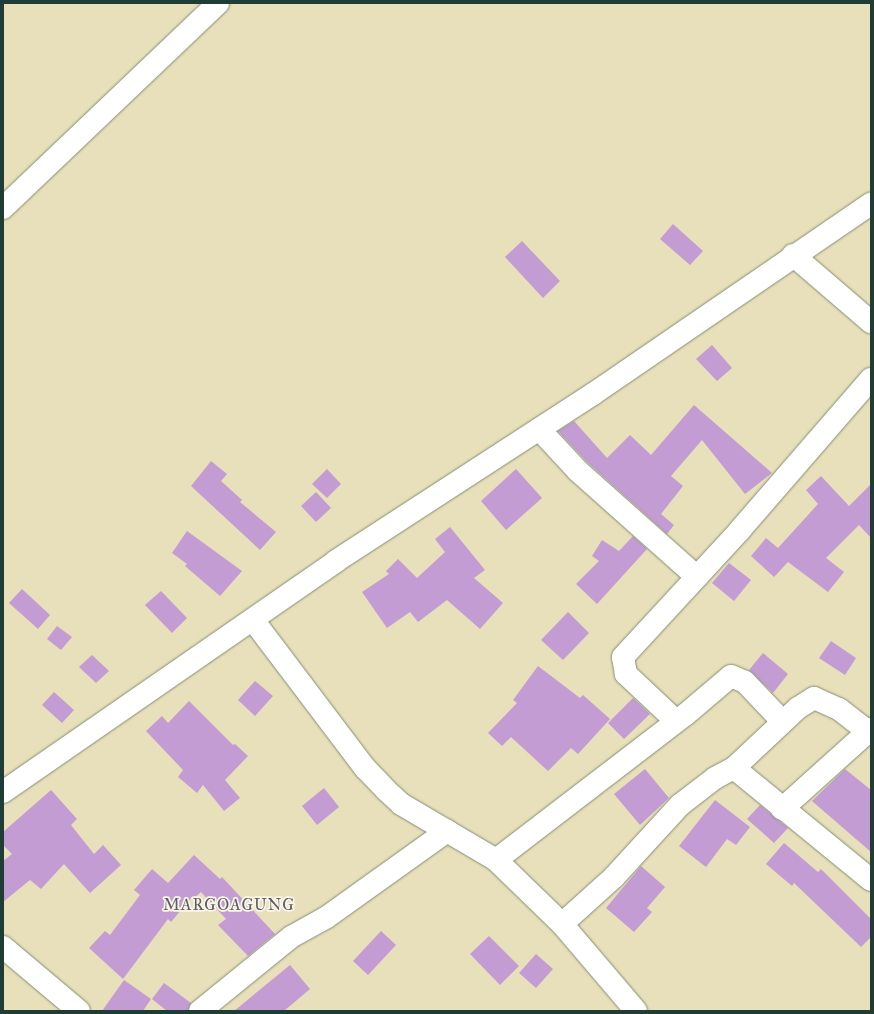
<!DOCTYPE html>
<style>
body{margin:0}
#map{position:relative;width:874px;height:1014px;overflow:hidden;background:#e8e0ba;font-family:"IM FELL Great Primer",serif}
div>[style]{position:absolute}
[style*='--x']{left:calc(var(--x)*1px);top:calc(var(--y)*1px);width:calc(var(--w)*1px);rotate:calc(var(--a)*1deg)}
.building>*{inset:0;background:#c29cd3}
.roads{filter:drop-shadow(0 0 1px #848e77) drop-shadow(0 0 1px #848e77)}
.minor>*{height:22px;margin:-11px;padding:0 11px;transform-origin:11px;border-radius:11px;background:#fff}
span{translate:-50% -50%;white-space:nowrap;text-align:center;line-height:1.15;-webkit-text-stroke:3.5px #fcf5e5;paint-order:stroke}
.quarter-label{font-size:16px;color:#585e6c;letter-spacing:1px}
.frame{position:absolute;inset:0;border:4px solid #1f3d34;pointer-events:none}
</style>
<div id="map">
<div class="building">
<div style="clip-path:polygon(673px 224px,703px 251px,690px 265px,660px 239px)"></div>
<div style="clip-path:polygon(522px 241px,560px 281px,543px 298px,505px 257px)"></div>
<div style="clip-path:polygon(712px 345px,732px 368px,717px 381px,696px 359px)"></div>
<div style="clip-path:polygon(694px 405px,772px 473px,745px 494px,702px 440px,671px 476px,683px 486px,661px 514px,674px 525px,667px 534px,587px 462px,558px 431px,574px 421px,607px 458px,630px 435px,651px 455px)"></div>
<div style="clip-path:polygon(211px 461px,227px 474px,221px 481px,242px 500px,240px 502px,276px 532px,260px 550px,191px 486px)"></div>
<div style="clip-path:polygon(327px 469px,341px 484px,327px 498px,312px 484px)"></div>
<div style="clip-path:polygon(516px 469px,542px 498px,506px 530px,481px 501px)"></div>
<div style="clip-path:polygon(821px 476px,849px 506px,871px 484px,871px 538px,859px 525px,826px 558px,844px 572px,828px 592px,788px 562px,774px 577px,751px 556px,766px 538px,778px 548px,818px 504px,806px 490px)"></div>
<div style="clip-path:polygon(316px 492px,331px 508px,316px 522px,301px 506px)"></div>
<div style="clip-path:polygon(450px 527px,485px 570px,474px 578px,503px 603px,480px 629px,447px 600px,418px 622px,410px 612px,387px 628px,362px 592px,389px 574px,386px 571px,398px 559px,417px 578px,445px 552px,435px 539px)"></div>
<div style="clip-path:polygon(187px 531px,242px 571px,220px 596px,185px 566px,187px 564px,172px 553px)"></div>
<div style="clip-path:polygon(633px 536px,647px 549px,597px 604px,576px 584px,599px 561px,592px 556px,602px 540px,619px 551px)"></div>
<div style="clip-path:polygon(729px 563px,751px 580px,734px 601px,712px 583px)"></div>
<div style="clip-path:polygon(22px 589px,50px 615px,38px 629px,9px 603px)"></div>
<div style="clip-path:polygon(161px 591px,187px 618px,172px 633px,145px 605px)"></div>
<div style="clip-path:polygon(568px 612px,589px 633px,563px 660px,541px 640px)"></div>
<div style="clip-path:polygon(57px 626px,72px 637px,61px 650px,47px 639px)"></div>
<div style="clip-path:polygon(831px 641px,856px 658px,845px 675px,819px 658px)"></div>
<div style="clip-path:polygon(763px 653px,788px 674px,773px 693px,749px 670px)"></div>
<div style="clip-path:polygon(92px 655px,109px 671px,96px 683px,79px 667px)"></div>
<div style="clip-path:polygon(538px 666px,580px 698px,583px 695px,610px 719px,578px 754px,571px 748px,548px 771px,511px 737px,502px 746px,488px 733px,517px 703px,513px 700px)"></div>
<div style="clip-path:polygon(255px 681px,273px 696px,255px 716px,238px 700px)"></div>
<div style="clip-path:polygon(54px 692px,74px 710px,62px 723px,42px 705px)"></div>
<div style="clip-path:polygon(633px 698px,650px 714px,624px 739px,608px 723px)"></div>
<div style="clip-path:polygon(189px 701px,233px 745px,235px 744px,248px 756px,225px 780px,240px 798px,224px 811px,203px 785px,197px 793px,178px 777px,183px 770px,146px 731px,162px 716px,168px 723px)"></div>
<div style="clip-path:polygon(645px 769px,669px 798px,640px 825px,614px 794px)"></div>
<div style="clip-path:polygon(845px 769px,871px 790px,871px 852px,812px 801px)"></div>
<div style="clip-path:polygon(324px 788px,339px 807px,317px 825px,302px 806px)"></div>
<div style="clip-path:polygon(51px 790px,77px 819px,71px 825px,94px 854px,103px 845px,121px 865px,90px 893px,64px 864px,41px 889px,30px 880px,3px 902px,3px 861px,12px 854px,3px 845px,3px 832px)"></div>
<div style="clip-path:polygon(715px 800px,750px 827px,736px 845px,727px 839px,706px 867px,679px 846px)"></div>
<div style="clip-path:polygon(760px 805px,788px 828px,774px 843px,747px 819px)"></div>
<div style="clip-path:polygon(784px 843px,818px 872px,821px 869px,871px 919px,871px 937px,861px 947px,794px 883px,792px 886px,766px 864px)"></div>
<div style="clip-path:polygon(194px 855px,220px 879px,222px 877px,275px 934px,248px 956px,218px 925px,226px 919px,201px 892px,194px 898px,192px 897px,171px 922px,168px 919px,123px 979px,89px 948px,105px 931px,110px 935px,140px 895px,134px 890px,152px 869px,168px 883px)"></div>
<div style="clip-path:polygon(641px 866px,665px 887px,647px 908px,652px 912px,634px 932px,606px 908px)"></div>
<div style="clip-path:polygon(381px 931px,396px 945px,368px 975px,353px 961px)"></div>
<div style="clip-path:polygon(489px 936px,519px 966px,500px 985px,470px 954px)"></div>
<div style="clip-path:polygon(536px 954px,553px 969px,536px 988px,519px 973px)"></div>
<div style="clip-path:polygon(290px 965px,310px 989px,284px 1011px,234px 1011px)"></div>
<div style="clip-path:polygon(124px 980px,151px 999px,143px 1011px,102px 1011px)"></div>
<div style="clip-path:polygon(164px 983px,191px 1003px,188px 1011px,167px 1011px,152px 999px)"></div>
</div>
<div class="roads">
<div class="minor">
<div style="--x:3;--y:208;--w:297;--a:-43.6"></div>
<div style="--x:793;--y:255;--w:103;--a:40.7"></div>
<div style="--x:539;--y:429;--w:57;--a:47.1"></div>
<div style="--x:578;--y:471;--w:159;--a:41.7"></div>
<div style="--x:253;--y:620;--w:186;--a:52.9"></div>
<div style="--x:365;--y:768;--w:30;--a:46"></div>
<div style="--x:386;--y:790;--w:21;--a:43"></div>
<div style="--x:401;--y:804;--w:110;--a:30.5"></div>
<div style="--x:496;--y:860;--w:92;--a:44.1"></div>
<div style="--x:562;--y:924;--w:114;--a:49.6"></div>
<div style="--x:676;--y:721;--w:69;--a:-136.8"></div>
<div style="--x:626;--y:674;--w:17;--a:-100"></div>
<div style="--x:623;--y:657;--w:173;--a:-47.3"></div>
<div style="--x:740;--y:530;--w:200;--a:-49.1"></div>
<div style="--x:734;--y:768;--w:177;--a:39.3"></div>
<div style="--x:3;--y:792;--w:405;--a:-34.7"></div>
<div style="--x:336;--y:561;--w:306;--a:-33"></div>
<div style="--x:593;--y:394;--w:337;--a:-34.4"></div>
<div style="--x:782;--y:809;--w:120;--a:-42"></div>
<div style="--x:496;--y:860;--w:238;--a:-37.5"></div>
<div style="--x:685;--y:715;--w:60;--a:-40.3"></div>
<div style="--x:731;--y:676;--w:15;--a:23"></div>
<div style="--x:745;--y:682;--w:54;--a:46.5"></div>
<div style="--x:562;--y:924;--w:70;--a:-42.1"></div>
<div style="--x:614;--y:877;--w:98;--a:-47.5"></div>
<div style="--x:680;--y:805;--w:44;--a:-37.6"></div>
<div style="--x:715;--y:778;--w:21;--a:-28"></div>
<div style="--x:734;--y:768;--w:88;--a:-43.2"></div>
<div style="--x:798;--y:708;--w:19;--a:-32"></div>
<div style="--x:814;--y:698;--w:27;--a:24"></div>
<div style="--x:839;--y:709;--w:37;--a:38"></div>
<div style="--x:3;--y:947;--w:99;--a:40.1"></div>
<div style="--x:200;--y:1011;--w:117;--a:-39.1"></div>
<div style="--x:291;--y:937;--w:41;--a:-29.1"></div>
<div style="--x:327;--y:917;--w:148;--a:-35.6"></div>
</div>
</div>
<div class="quarter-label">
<span style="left:229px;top:905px">MARGOAGUNG</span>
</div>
<div class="frame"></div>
</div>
